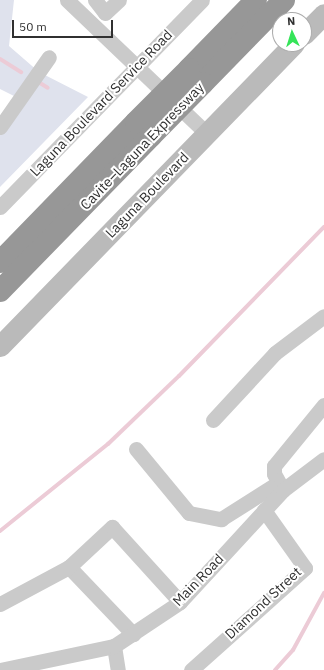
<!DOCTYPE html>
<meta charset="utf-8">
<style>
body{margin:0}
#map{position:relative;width:324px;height:670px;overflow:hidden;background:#fff;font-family:"IBM Plex Sans",sans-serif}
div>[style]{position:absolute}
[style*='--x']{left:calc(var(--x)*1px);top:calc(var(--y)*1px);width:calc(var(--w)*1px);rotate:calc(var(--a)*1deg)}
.green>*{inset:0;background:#dfe2ed}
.stream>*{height:4px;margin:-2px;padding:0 2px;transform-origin:2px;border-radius:2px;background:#eccbd6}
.street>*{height:15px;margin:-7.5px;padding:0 7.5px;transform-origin:7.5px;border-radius:7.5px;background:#cacaca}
.secondary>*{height:21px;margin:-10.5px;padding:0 10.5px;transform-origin:10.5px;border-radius:10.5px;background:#bababa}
.highway>*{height:22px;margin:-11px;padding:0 11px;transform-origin:11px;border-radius:11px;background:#979797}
.highway-bridge>*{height:22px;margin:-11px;padding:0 11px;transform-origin:11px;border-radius:11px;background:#979797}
span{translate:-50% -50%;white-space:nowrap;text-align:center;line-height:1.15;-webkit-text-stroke:4px #fff;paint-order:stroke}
.street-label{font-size:14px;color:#303030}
.north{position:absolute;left:272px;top:12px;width:40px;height:40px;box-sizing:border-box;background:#fff;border:1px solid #acacac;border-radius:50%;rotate:356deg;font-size:11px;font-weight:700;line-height:16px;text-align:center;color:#303030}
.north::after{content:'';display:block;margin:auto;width:14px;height:18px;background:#35e459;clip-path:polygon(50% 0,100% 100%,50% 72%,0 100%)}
.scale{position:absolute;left:12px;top:20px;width:101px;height:18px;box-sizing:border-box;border:2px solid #303030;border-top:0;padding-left:5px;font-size:12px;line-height:14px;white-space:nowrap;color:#303030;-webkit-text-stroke:3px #fff;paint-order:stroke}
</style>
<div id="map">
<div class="green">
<div style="clip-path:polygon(0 0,14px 0,9px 46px,39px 72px,88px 97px,0 187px,0 127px,20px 99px,0 89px)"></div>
</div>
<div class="stream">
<div style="--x:0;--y:59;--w:25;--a:32"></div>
<div style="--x:40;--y:83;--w:9;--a:32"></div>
<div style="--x:0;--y:531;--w:139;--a:-38.9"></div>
<div style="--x:108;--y:444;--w:98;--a:-43.8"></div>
<div style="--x:179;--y:376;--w:208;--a:-45.8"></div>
<div style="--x:275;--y:670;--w:27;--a:-48"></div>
<div style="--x:293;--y:650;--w:65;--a:-61.5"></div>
</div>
<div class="street">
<div style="--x:67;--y:0;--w:194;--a:43.7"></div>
<div style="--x:95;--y:0;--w:16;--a:52"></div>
<div style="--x:105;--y:13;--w:19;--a:-43"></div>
<div style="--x:0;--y:127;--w:85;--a:-55"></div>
<div style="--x:0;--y:207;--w:289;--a:-45.7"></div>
<div style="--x:213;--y:420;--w:91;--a:-47.2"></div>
<div style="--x:275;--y:353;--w:61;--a:-37.1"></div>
<div style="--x:136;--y:449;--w:83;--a:50.4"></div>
<div style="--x:189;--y:513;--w:33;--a:11"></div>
<div style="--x:221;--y:519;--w:67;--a:-32.3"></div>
<div style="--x:283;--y:490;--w:18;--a:-119"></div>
<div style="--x:274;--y:474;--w:8;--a:-90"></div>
<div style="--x:274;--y:466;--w:79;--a:-50.7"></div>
<div style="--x:69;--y:567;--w:93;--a:46.3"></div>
<div style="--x:0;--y:604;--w:78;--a:-28.2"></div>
<div style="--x:69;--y:567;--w:59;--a:-42.9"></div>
<div style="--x:112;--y:527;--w:101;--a:47.8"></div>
<div style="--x:114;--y:646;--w:24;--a:81"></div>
<div style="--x:0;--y:670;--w:116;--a:-11.9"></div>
<div style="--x:114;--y:646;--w:79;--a:-33.7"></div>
<div style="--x:180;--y:602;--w:152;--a:-47.4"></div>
<div style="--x:283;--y:490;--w:51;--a:-37.1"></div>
<div style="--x:191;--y:670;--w:153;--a:-41.8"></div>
<div style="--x:305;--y:568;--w:71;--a:-125.3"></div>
</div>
<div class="secondary">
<div style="--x:304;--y:34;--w:28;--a:-45"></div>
<div style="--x:0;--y:346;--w:421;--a:-45.8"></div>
</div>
<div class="highway">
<div style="--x:189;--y:69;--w:96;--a:-45.8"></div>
<div style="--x:203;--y:83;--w:116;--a:-45.7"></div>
<div style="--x:0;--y:262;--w:195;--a:-45.8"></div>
<div style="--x:0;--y:291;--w:216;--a:-45.7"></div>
</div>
<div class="highway-bridge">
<div style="--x:136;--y:122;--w:75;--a:-45"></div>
<div style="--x:151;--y:136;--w:74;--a:-45.5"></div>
</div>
<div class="street-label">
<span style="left:101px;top:103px;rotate:-46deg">Laguna Boulevard Service Road</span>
<span style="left:142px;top:146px;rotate:-46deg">Cavite–Laguna Expressway</span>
<span style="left:147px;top:195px;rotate:-46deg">Laguna Boulevard</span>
<span style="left:198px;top:580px;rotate:-46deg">Main Road</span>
<span style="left:263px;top:603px;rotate:-43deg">Diamond Street</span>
</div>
<div class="north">N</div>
<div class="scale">50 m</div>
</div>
